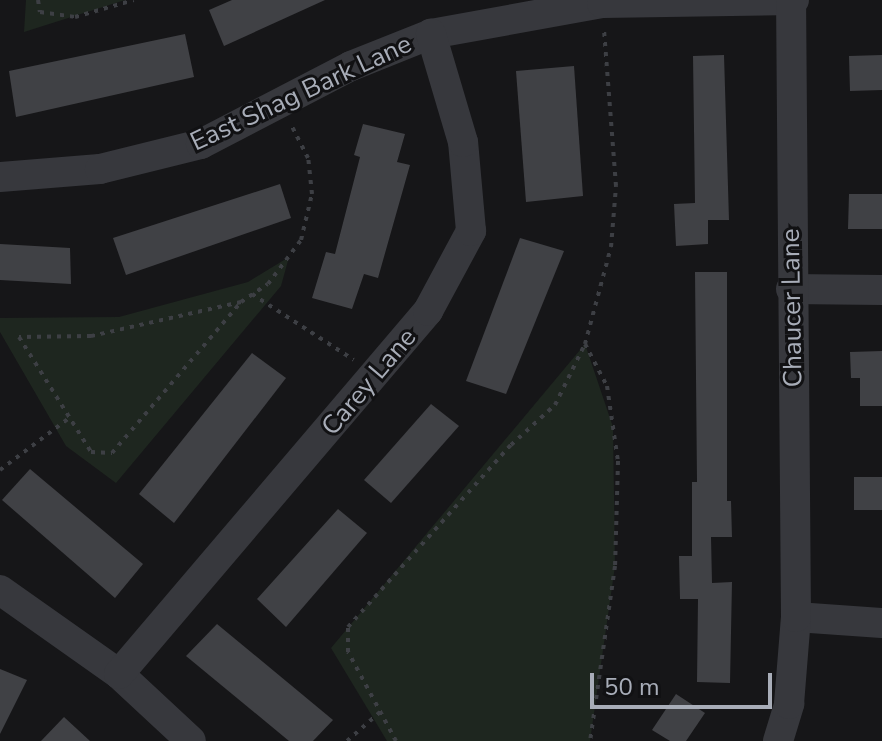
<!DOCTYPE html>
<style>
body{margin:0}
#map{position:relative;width:882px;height:741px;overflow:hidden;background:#161618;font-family:"Nunito Sans",sans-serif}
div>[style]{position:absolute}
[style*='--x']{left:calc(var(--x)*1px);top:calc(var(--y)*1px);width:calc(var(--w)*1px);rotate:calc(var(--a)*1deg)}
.green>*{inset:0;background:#1e261f}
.building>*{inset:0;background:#404145}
.path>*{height:4px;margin-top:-2px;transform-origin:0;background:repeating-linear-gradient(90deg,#3d3f44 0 4px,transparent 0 10px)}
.street>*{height:30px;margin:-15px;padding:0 15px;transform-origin:15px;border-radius:15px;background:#37383d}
span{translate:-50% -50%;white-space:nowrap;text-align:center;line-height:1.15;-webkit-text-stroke:6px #111113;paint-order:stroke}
.street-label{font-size:26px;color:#a8adb8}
.scale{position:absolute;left:590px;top:673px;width:182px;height:36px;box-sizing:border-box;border:4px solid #a8adb8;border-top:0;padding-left:10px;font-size:24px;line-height:28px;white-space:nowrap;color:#a8adb8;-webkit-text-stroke:6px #111113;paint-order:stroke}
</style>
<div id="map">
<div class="green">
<div style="clip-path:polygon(26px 0,125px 0,24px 32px)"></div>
<div style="clip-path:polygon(289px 257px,281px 286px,116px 483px,66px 446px,0 332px,0 318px,119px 317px,248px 282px)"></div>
<div style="clip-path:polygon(585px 344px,613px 427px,615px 566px,590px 741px,387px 741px,331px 648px)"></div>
</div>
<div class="building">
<div style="clip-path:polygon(232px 0,325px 0,224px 46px,209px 10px)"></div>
<div style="clip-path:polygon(185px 34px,194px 77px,16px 117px,9px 71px)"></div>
<div style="clip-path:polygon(724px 55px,729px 220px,708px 220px,708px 244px,676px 246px,674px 204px,695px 203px,693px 56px)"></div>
<div style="clip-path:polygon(882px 55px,882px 90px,850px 91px,849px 56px)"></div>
<div style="clip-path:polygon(574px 66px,583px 196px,526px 202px,516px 71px)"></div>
<div style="clip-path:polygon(363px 124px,405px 134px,397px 162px,410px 165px,378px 278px,364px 274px,352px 309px,312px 298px,326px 252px,335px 254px,360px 157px,354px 155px)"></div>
<div style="clip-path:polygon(280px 184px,291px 218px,126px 275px,113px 238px)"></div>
<div style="clip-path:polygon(849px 194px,882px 194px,882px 229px,848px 229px)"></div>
<div style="clip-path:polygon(520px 238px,564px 251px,506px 394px,466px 381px)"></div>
<div style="clip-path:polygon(0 244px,70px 248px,71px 284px,0 280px)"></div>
<div style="clip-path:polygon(695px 272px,727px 272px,727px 501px,731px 501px,732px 537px,711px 537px,712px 583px,732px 582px,730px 683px,697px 682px,698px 599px,680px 599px,679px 556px,692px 556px,692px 482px,697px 482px)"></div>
<div style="clip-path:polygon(882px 351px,882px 406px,860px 406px,860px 378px,851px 378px,850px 352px)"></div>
<div style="clip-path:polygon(252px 353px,286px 378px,174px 523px,139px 494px)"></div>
<div style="clip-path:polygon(431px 404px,459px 426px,391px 503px,364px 480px)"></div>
<div style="clip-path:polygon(30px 469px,143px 564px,115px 598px,2px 500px)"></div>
<div style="clip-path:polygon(854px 477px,882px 477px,882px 510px,854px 510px)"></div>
<div style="clip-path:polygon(338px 509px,367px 533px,286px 627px,257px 599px)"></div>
<div style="clip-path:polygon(217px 624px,333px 720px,313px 741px,289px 741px,186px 656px)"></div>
<div style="clip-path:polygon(0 669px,27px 680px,0 734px)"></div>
<div style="clip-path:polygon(676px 694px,705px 713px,686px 741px,670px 741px,652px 730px)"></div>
<div style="clip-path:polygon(64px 717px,90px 741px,41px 741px)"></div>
</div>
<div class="path">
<div style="--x:38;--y:0;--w:12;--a:81"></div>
<div style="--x:40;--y:12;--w:35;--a:8"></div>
<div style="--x:75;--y:17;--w:61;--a:-16.1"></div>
<div style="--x:252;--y:294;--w:121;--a:32.9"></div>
<div style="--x:241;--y:302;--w:154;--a:167.2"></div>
<div style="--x:91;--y:336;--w:72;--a:179.2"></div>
<div style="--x:19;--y:337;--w:136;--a:57.9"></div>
<div style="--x:91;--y:452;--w:21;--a:3"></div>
<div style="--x:112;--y:453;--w:199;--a:-49.5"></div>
<div style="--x:241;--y:302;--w:32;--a:-34"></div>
<div style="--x:268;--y:284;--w:55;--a:-53.1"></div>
<div style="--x:301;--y:240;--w:47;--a:-76.6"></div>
<div style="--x:312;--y:194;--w:36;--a:-96"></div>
<div style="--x:308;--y:158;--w:36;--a:-117"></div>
<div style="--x:585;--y:344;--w:47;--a:62.4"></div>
<div style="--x:607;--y:386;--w:76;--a:81.7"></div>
<div style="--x:618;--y:461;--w:105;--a:91.6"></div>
<div style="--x:615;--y:566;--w:177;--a:98.1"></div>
<div style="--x:0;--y:470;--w:85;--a:-36.9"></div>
<div style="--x:347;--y:741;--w:44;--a:-41.3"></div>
<div style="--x:396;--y:741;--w:101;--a:-118.3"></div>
<div style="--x:348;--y:652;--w:25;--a:-90"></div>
<div style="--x:348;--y:627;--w:244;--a:-48.2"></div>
<div style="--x:511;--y:445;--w:59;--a:-42.3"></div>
<div style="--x:555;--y:405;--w:68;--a:-63.8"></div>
<div style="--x:585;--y:344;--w:100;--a:-75"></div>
<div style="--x:611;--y:247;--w:61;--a:-85.3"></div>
<div style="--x:616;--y:186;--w:156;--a:-94.4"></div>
</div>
<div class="street">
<div style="--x:0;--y:177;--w:100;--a:-4.6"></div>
<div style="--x:100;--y:169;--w:104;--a:-13.9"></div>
<div style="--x:201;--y:144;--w:169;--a:-27.5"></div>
<div style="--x:351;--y:66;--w:86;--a:-21.8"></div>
<div style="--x:431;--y:34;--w:174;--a:-10.3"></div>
<div style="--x:602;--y:3;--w:192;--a:-0.9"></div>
<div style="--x:791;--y:289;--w:91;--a:0.6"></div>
<div style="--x:0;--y:590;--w:146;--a:35.2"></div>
<div style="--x:119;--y:674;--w:98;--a:42.9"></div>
<div style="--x:796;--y:617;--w:86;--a:4"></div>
<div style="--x:119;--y:674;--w:477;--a:-49.6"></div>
<div style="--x:428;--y:311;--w:91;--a:-61.7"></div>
<div style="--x:471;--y:231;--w:89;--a:-95.1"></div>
<div style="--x:463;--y:142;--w:113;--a:-106.5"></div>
<div style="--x:778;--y:741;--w:39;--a:-73"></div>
<div style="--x:789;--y:704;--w:87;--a:-85.4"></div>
<div style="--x:796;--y:617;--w:617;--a:-90.46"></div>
</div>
<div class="street-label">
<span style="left:301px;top:93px;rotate:-25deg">East Shag Bark Lane</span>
<span style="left:792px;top:308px;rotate:-91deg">Chaucer Lane</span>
<span style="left:369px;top:382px;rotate:-50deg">Carey Lane</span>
</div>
<div class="scale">50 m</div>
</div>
